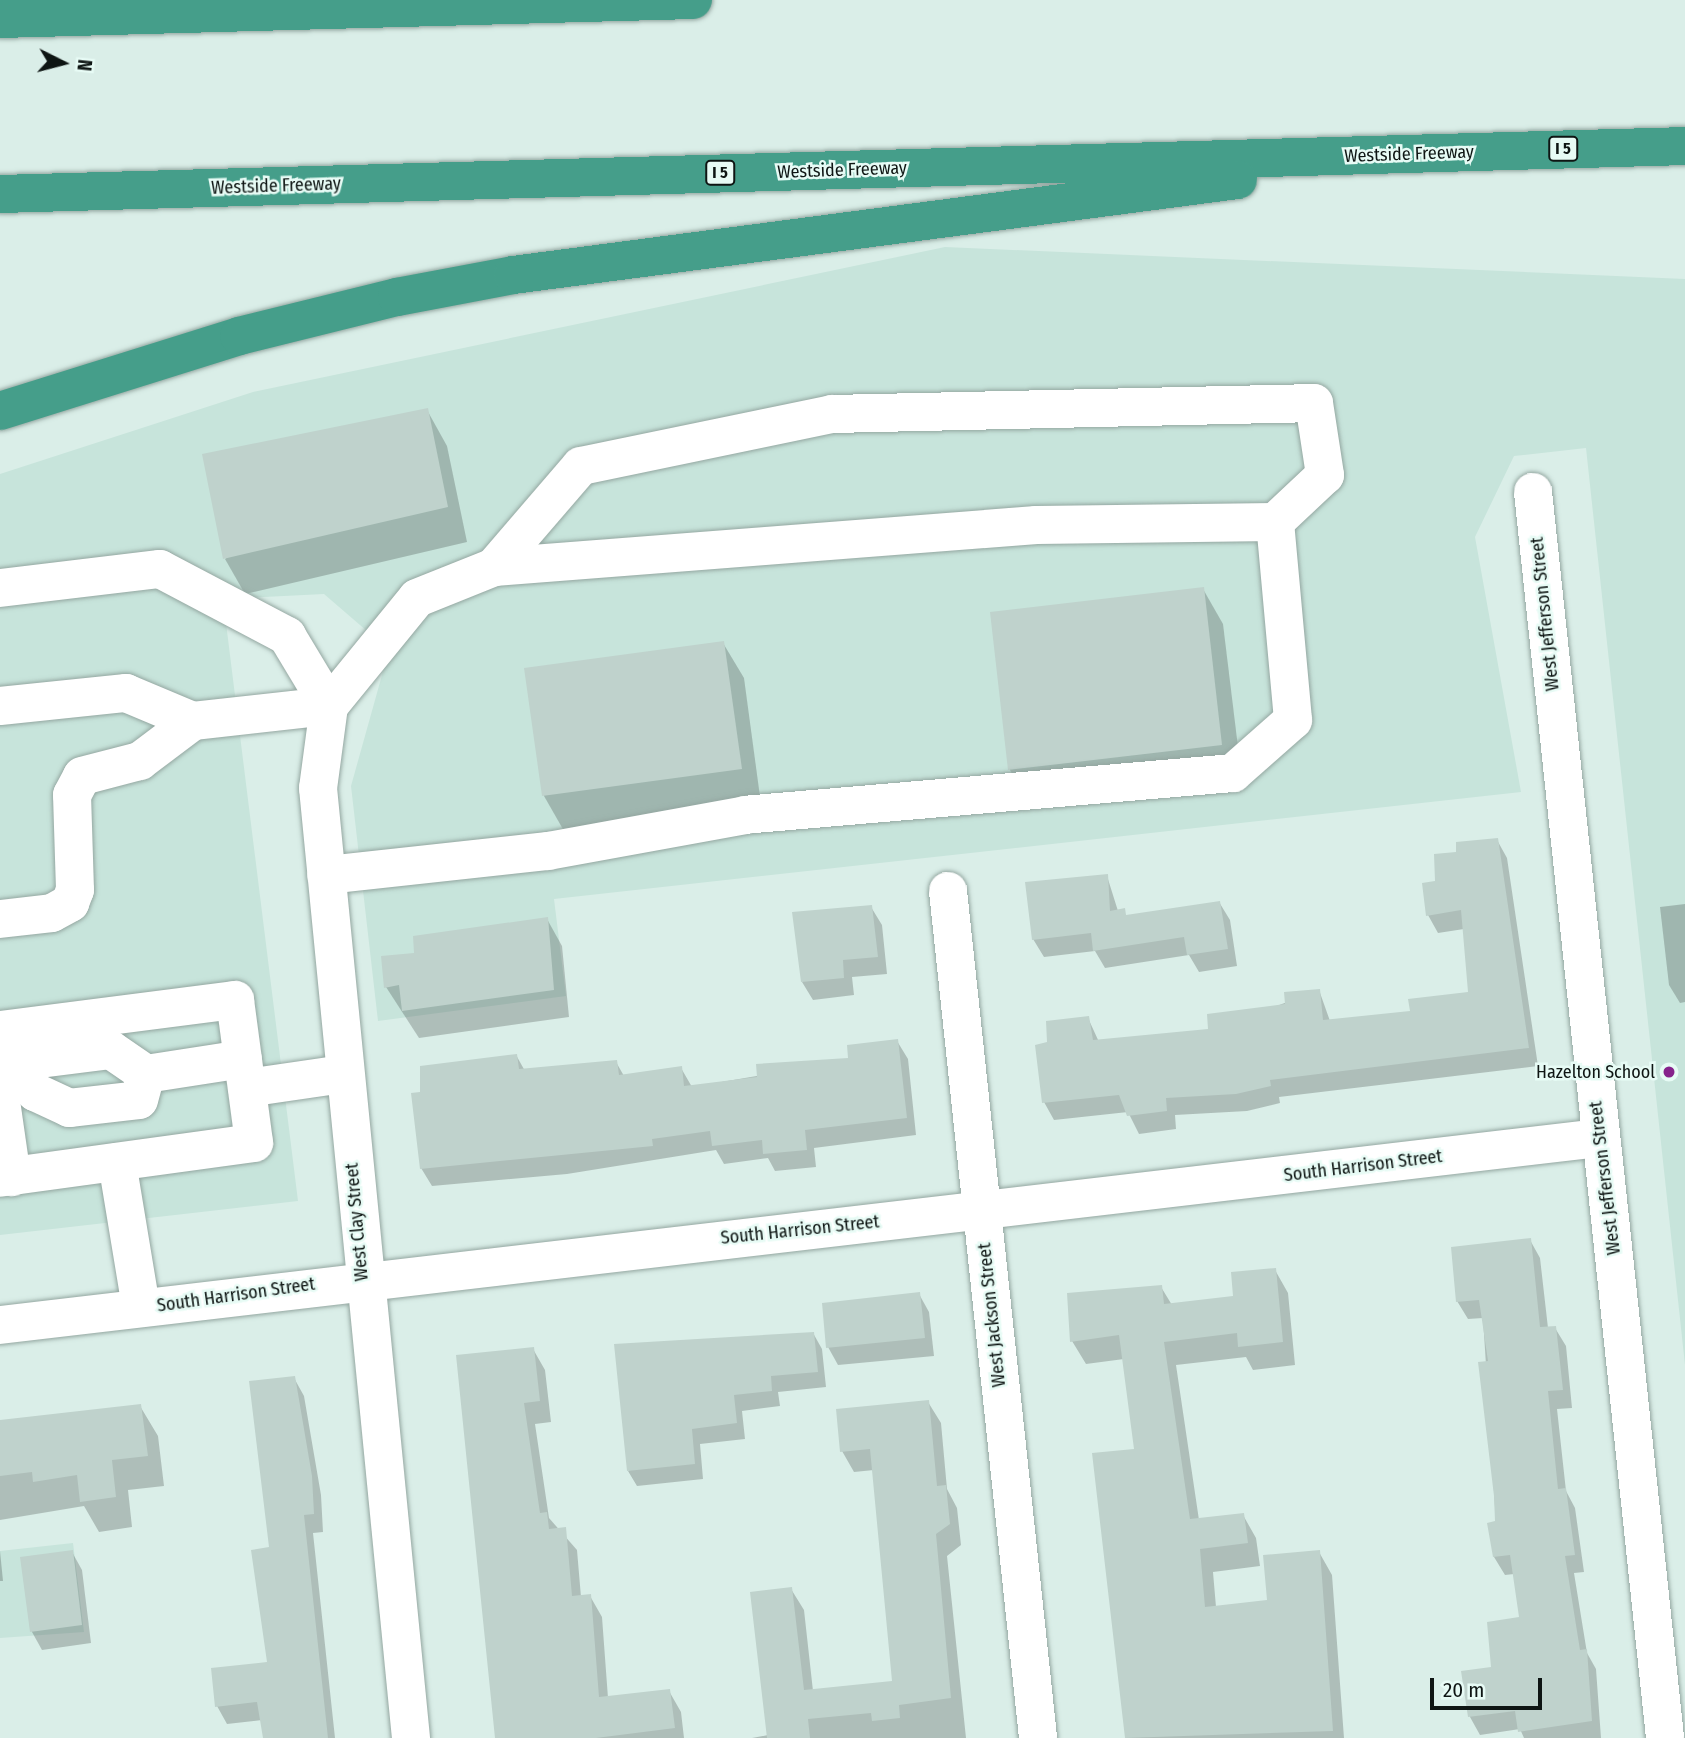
<!DOCTYPE html>
<style>
body{margin:0}
#map{position:relative;width:1685px;height:1738px;overflow:hidden;background:#daeee8;font-family:"Fira Sans Condensed",sans-serif}
div>[style]{position:absolute}
[style*='--x']{left:calc(var(--x)*1px);top:calc(var(--y)*1px);width:calc(var(--w)*1px);rotate:calc(var(--a)*1deg)}
.built>*{inset:0;background:#c7e4db}
.shadow>*{inset:0;background:#0003}
.building>*{inset:0;background:#bfd2cc}
.roads{filter:drop-shadow(0 0 2px #94a7a1) drop-shadow(0 0 2px #94a7a1)}
.minor>*{height:38px;margin:-19px;padding:0 19px;transform-origin:19px;border-radius:19px;background:#fff}
.highway>*{height:38px;margin:-19px;padding:0 19px;transform-origin:19px;border-radius:19px;background:#459e8a}
.dots>*{width:19px;height:19px;translate:-50% -50%;box-sizing:border-box;border:4px solid #e7fbf5;border-radius:50%}
span{translate:-50% -50%;white-space:nowrap;text-align:center;line-height:1.15;-webkit-text-stroke:5px #e7fbf5;paint-order:stroke}
.shield-label span{padding:2px 5px;background:#e7fbf5;border:2px solid;border-radius:5px;-webkit-text-stroke-width:0}
.shield-label{font-size:16px;color:#0e1513;font-weight:700}
.street-label{font-size:18px;color:#0e1513}
.poi-label{font-size:18px;color:#0e1513}
.right{translate:-100% -50%;text-align:right}
.north{position:absolute;left:28px;top:28px;width:70px;height:70px;-webkit-text-stroke:5px #e7fbf5;paint-order:stroke;rotate:96deg;font-size:19px;font-weight:700;line-height:28px;text-align:center;color:#0e1513}
.north::after{content:'';display:block;margin:auto;width:24px;height:32px;background:#0e1513;clip-path:polygon(50% 0,100% 100%,50% 72%,0 100%)}
.scale{position:absolute;left:1430px;top:1678px;width:112px;height:32px;box-sizing:border-box;border:4px solid #0e1513;border-top:0;padding-left:9px;font-size:21px;line-height:24px;white-space:nowrap;color:#0e1513;-webkit-text-stroke:5px #e7fbf5;paint-order:stroke}
</style>
<div id="map">
<div class="built">
<div style="clip-path:polygon(945px 247px,1685px 279px,1685px 1365px,1586px 448px,1514px 456px,1475px 537px,1521px 792px,554px 899px,566px 996px,378px 1021px,351px 786px,389px 650px,324px 594px,223px 599px,298px 1201px,0 1235px,0 474px,253px 392px)"></div>
<div style="clip-path:polygon(73px 1543px,84px 1632px,0 1638px,0 1551px)"></div>
</div>
<div class="shadow">
<div style="clip-path:polygon(427px 410px,447px 446px,467px 542px,245px 594px,225px 559px)"></div>
<div style="clip-path:polygon(1203px 589px,1223px 624px,1242px 780px,1030px 805px,1010px 770px,991px 614px)"></div>
<div style="clip-path:polygon(723px 643px,744px 678px,761px 804px,564px 831px,544px 796px,526px 670px)"></div>
<div style="clip-path:polygon(1497px 840px,1507px 858px,1538px 1066px,1279px 1097px,1280px 1103px,1247px 1111px,1175px 1115px,1176px 1129px,1139px 1134px,1128px 1112px,1054px 1120px,1044px 1102px,1049px 1043px,1088px 1018px,1099px 1042px,1210px 1031px,1319px 990px,1330px 1021px,1412px 1012px,1470px 993px,1464px 929px,1438px 933px,1428px 915px,1437px 882px,1458px 854px)"></div>
<div style="clip-path:polygon(1107px 876px,1118px 911px,1128px 916px,1219px 902px,1230px 920px,1237px 966px,1199px 972px,1189px 955px,1105px 968px,1095px 951px,1044px 957px,1033px 939px)"></div>
<div style="clip-path:polygon(1685px 904px,1685px 1002px,1680px 1003px,1669px 985px,1660px 907px)"></div>
<div style="clip-path:polygon(871px 907px,882px 925px,887px 974px,852px 977px,854px 995px,813px 1000px,802px 982px)"></div>
<div style="clip-path:polygon(547px 919px,562px 946px,569px 1017px,419px 1038px,386px 987px,416px 954px)"></div>
<div style="clip-path:polygon(897px 1041px,908px 1059px,916px 1135px,814px 1148px,816px 1167px,775px 1171px,768px 1158px,724px 1164px,716px 1150px,567px 1174px,432px 1186px,421px 1168px,422px 1093px,516px 1055px,525px 1071px,616px 1062px,624px 1076px,681px 1068px,692px 1087px,850px 1060px)"></div>
<div style="clip-path:polygon(1530px 1240px,1540px 1258px,1548px 1328px,1555px 1328px,1566px 1346px,1572px 1408px,1557px 1409px,1566px 1491px,1575px 1508px,1584px 1572px,1574px 1573px,1587px 1653px,1596px 1669px,1601px 1738px,1524px 1738px,1520px 1729px,1480px 1735px,1470px 1717px,1463px 1673px,1493px 1669px,1521px 1619px,1514px 1574px,1505px 1575px,1494px 1557px,1489px 1524px,1496px 1523px,1483px 1318px,1468px 1319px,1457px 1301px)"></div>
<div style="clip-path:polygon(1275px 1270px,1288px 1293px,1295px 1365px,1253px 1370px,1246px 1357px,1176px 1365px,1199px 1520px,1243px 1515px,1256px 1538px,1260px 1566px,1213px 1572px,1216px 1607px,1269px 1602px,1319px 1552px,1332px 1575px,1344px 1738px,1126px 1738px,1094px 1454px,1136px 1450px,1124px 1359px,1086px 1364px,1072px 1341px,1161px 1287px,1172px 1305px,1235px 1298px)"></div>
<div style="clip-path:polygon(919px 1294px,929px 1312px,934px 1356px,838px 1365px,828px 1347px)"></div>
<div style="clip-path:polygon(813px 1333px,822px 1349px,826px 1387px,778px 1392px,780px 1406px,742px 1411px,745px 1439px,700px 1444px,703px 1479px,637px 1486px,628px 1471px)"></div>
<div style="clip-path:polygon(533px 1349px,545px 1370px,551px 1422px,535px 1424px,549px 1518px,577px 1550px,581px 1597px,590px 1596px,602px 1617px,608px 1698px,669px 1691px,681px 1712px,684px 1738px,498px 1738px,458px 1357px)"></div>
<div style="clip-path:polygon(294px 1378px,304px 1396px,321px 1495px,323px 1532px,313px 1533px,335px 1738px,265px 1738px,262px 1720px,227px 1724px,217px 1706px,269px 1663px,271px 1549px)"></div>
<div style="clip-path:polygon(928px 1402px,941px 1423px,947px 1489px,957px 1508px,961px 1545px,947px 1556px,966px 1738px,752px 1738px,768px 1735px,791px 1589px,804px 1610px,813px 1691px,894px 1682px,874px 1470px,854px 1472px,842px 1451px)"></div>
<div style="clip-path:polygon(140px 1406px,158px 1436px,164px 1486px,128px 1490px,132px 1527px,99px 1532px,84px 1506px,0 1520px,0 1422px)"></div>
<div style="clip-path:polygon(0 1551px,3px 1581px,0 1581px)"></div>
<div style="clip-path:polygon(72px 1552px,82px 1570px,91px 1643px,42px 1650px,32px 1632px,22px 1559px)"></div>
</div>
<div class="building">
<div style="clip-path:polygon(428px 408px,448px 507px,223px 559px,202px 454px)"></div>
<div style="clip-path:polygon(1204px 587px,1222px 745px,1008px 770px,990px 612px)"></div>
<div style="clip-path:polygon(724px 641px,742px 769px,542px 796px,524px 668px)"></div>
<div style="clip-path:polygon(1498px 838px,1529px 1048px,1270px 1080px,1271px 1086px,1236px 1094px,1166px 1098px,1167px 1111px,1127px 1116px,1119px 1095px,1042px 1103px,1035px 1045px,1047px 1042px,1046px 1021px,1089px 1016px,1093px 1040px,1208px 1029px,1207px 1014px,1285px 1004px,1284px 992px,1320px 989px,1323px 1020px,1410px 1011px,1408px 999px,1468px 992px,1461px 910px,1426px 916px,1422px 883px,1435px 881px,1434px 854px,1456px 852px,1456px 842px)"></div>
<div style="clip-path:polygon(1108px 874px,1110px 911px,1125px 908px,1126px 915px,1220px 901px,1228px 949px,1187px 955px,1184px 937px,1093px 951px,1091px 933px,1032px 940px,1025px 882px)"></div>
<div style="clip-path:polygon(872px 905px,878px 957px,843px 960px,844px 978px,801px 982px,792px 912px)"></div>
<div style="clip-path:polygon(548px 917px,554px 990px,402px 1011px,399px 985px,384px 988px,381px 956px,414px 953px,413px 936px)"></div>
<div style="clip-path:polygon(898px 1039px,907px 1118px,805px 1130px,807px 1150px,763px 1154px,762px 1140px,712px 1146px,710px 1131px,652px 1139px,653px 1146px,420px 1169px,411px 1093px,420px 1092px,420px 1066px,517px 1054px,519px 1069px,617px 1060px,619px 1075px,682px 1066px,684px 1086px,757px 1077px,756px 1064px,848px 1058px,847px 1045px)"></div>
<div style="clip-path:polygon(1531px 1238px,1540px 1327px,1556px 1326px,1563px 1390px,1548px 1391px,1558px 1489px,1566px 1488px,1575px 1555px,1565px 1556px,1580px 1650px,1587px 1649px,1592px 1721px,1518px 1732px,1515px 1711px,1468px 1717px,1461px 1671px,1491px 1667px,1487px 1622px,1519px 1617px,1510px 1555px,1493px 1557px,1487px 1523px,1495px 1521px,1494px 1496px,1478px 1362px,1488px 1361px,1479px 1300px,1456px 1302px,1451px 1247px)"></div>
<div style="clip-path:polygon(1276px 1268px,1283px 1342px,1238px 1347px,1237px 1333px,1164px 1342px,1190px 1519px,1244px 1513px,1248px 1543px,1200px 1549px,1205px 1607px,1267px 1600px,1263px 1555px,1320px 1550px,1333px 1731px,1125px 1738px,1092px 1453px,1134px 1449px,1119px 1335px,1070px 1342px,1067px 1293px,1162px 1285px,1164px 1304px,1233px 1296px,1231px 1272px)"></div>
<div style="clip-path:polygon(920px 1292px,925px 1338px,826px 1348px,822px 1303px)"></div>
<div style="clip-path:polygon(814px 1332px,818px 1372px,771px 1376px,772px 1391px,734px 1395px,737px 1423px,692px 1429px,695px 1464px,627px 1471px,614px 1344px)"></div>
<div style="clip-path:polygon(534px 1347px,540px 1401px,524px 1403px,540px 1513px,547px 1512px,549px 1529px,566px 1527px,572px 1596px,591px 1594px,599px 1697px,670px 1689px,675px 1728px,596px 1738px,495px 1738px,456px 1355px)"></div>
<div style="clip-path:polygon(295px 1376px,312px 1476px,314px 1514px,304px 1515px,328px 1738px,263px 1738px,257px 1702px,215px 1707px,211px 1668px,267px 1662px,251px 1550px,269px 1547px,249px 1381px)"></div>
<div style="clip-path:polygon(929px 1400px,937px 1486px,946px 1485px,950px 1524px,936px 1534px,951px 1698px,899px 1705px,900px 1718px,872px 1721px,871px 1713px,808px 1719px,810px 1738px,767px 1738px,750px 1592px,792px 1587px,804px 1690px,892px 1681px,870px 1449px,840px 1452px,836px 1409px)"></div>
<div style="clip-path:polygon(141px 1404px,148px 1456px,112px 1460px,116px 1497px,80px 1502px,77px 1475px,33px 1482px,32px 1472px,0 1476px,0 1420px)"></div>
<div style="clip-path:polygon(73px 1550px,82px 1625px,30px 1632px,20px 1557px)"></div>
</div>
<div class="roads">
<div class="minor">
<div style="--x:1533;--y:492;--w:1253;--a:83.95"></div>
<div style="--x:494;--y:567;--w:544;--a:-4.43"></div>
<div style="--x:1036;--y:525;--w:239;--a:-0.7"></div>
<div style="--x:0;--y:588;--w:161;--a:-6.8"></div>
<div style="--x:160;--y:569;--w:144;--a:27.8"></div>
<div style="--x:287;--y:636;--w:82;--a:59"></div>
<div style="--x:0;--y:706;--w:127;--a:-5.9"></div>
<div style="--x:126;--y:693;--w:73;--a:22.7"></div>
<div style="--x:193;--y:721;--w:137;--a:-6.3"></div>
<div style="--x:329;--y:706;--w:139;--a:-50.8"></div>
<div style="--x:417;--y:598;--w:83;--a:-21.9"></div>
<div style="--x:494;--y:567;--w:133;--a:-49.3"></div>
<div style="--x:581;--y:466;--w:256;--a:-11.7"></div>
<div style="--x:832;--y:414;--w:482;--a:-1.3"></div>
<div style="--x:1314;--y:403;--w:73;--a:81.3"></div>
<div style="--x:1325;--y:475;--w:69;--a:136.8"></div>
<div style="--x:1275;--y:522;--w:199;--a:84.8"></div>
<div style="--x:1293;--y:720;--w:80;--a:138.5"></div>
<div style="--x:1233;--y:773;--w:489;--a:175.1"></div>
<div style="--x:746;--y:815;--w:201;--a:169.7"></div>
<div style="--x:548;--y:851;--w:223;--a:173.8"></div>
<div style="--x:329;--y:706;--w:83;--a:97.6"></div>
<div style="--x:318;--y:788;--w:955;--a:84.41"></div>
<div style="--x:948;--y:891;--w:852;--a:83.93"></div>
<div style="--x:0;--y:919;--w:52;--a:-6.6"></div>
<div style="--x:52;--y:913;--w:21;--a:-29"></div>
<div style="--x:70;--y:903;--w:14;--a:-69"></div>
<div style="--x:75;--y:890;--w:95;--a:-91.8"></div>
<div style="--x:72;--y:795;--w:21;--a:-62"></div>
<div style="--x:82;--y:776;--w:60;--a:-14.5"></div>
<div style="--x:140;--y:761;--w:66;--a:-37"></div>
<div style="--x:0;--y:1030;--w:237;--a:-7.3"></div>
<div style="--x:235;--y:1000;--w:144;--a:82.4"></div>
<div style="--x:254;--y:1143;--w:256;--a:172.2"></div>
<div style="--x:8;--y:1063;--w:40;--a:47"></div>
<div style="--x:35;--y:1092;--w:38;--a:25"></div>
<div style="--x:69;--y:1108;--w:70;--a:-6.5"></div>
<div style="--x:139;--y:1100;--w:27;--a:-75"></div>
<div style="--x:0;--y:1064;--w:112;--a:-7.2"></div>
<div style="--x:111;--y:1050;--w:42;--a:34.4"></div>
<div style="--x:146;--y:1074;--w:98;--a:-8.8"></div>
<div style="--x:247;--y:1088;--w:97;--a:-8.3"></div>
<div style="--x:0;--y:1094;--w:84;--a:81.8"></div>
<div style="--x:117;--y:1162;--w:147;--a:80.6"></div>
<div style="--x:0;--y:1325;--w:1611;--a:-6.67"></div>
</div>
<div class="highway">
<div style="--x:0;--y:19;--w:693;--a:-1.57"></div>
<div style="--x:0;--y:194;--w:1686;--a:-1.63"></div>
<div style="--x:0;--y:411;--w:250;--a:-17.4"></div>
<div style="--x:239;--y:336;--w:163;--a:-13.9"></div>
<div style="--x:397;--y:297;--w:118;--a:-10.7"></div>
<div style="--x:513;--y:275;--w:731;--a:-7.47"></div>
</div>
</div>
<div class="dots">
<div style="left:1669px;top:1072px;background:#86238c"></div>
</div>
<div class="shield-label">
<span style="left:1563px;top:149px">I 5</span>
<span style="left:720px;top:173px">I 5</span>
</div>
<div class="street-label">
<span style="left:1409px;top:154px;rotate:-2deg">Westside Freeway</span>
<span style="left:842px;top:170px;rotate:-2deg">Westside Freeway</span>
<span style="left:276px;top:186px;rotate:-2deg">Westside Freeway</span>
<span style="left:1545px;top:614px;rotate:-96deg">West Jefferson Street</span>
<span style="left:1363px;top:1166px;rotate:-7deg">South Harrison Street</span>
<span style="left:1605px;top:1178px;rotate:-97deg">West Jefferson Street</span>
<span style="left:357px;top:1222px;rotate:-95deg">West Clay Street</span>
<span style="left:800px;top:1230px;rotate:-6deg">South Harrison Street</span>
<span style="left:236px;top:1295px;rotate:-8deg">South Harrison Street</span>
<span style="left:992px;top:1315px;rotate:-96deg">West Jackson Street</span>
</div>
<div class="poi-label">
<span class="right" style="left:1655px;top:1072px">Hazelton School</span>
</div>
<div class="north">N</div>
<div class="scale">20 m</div>
</div>
